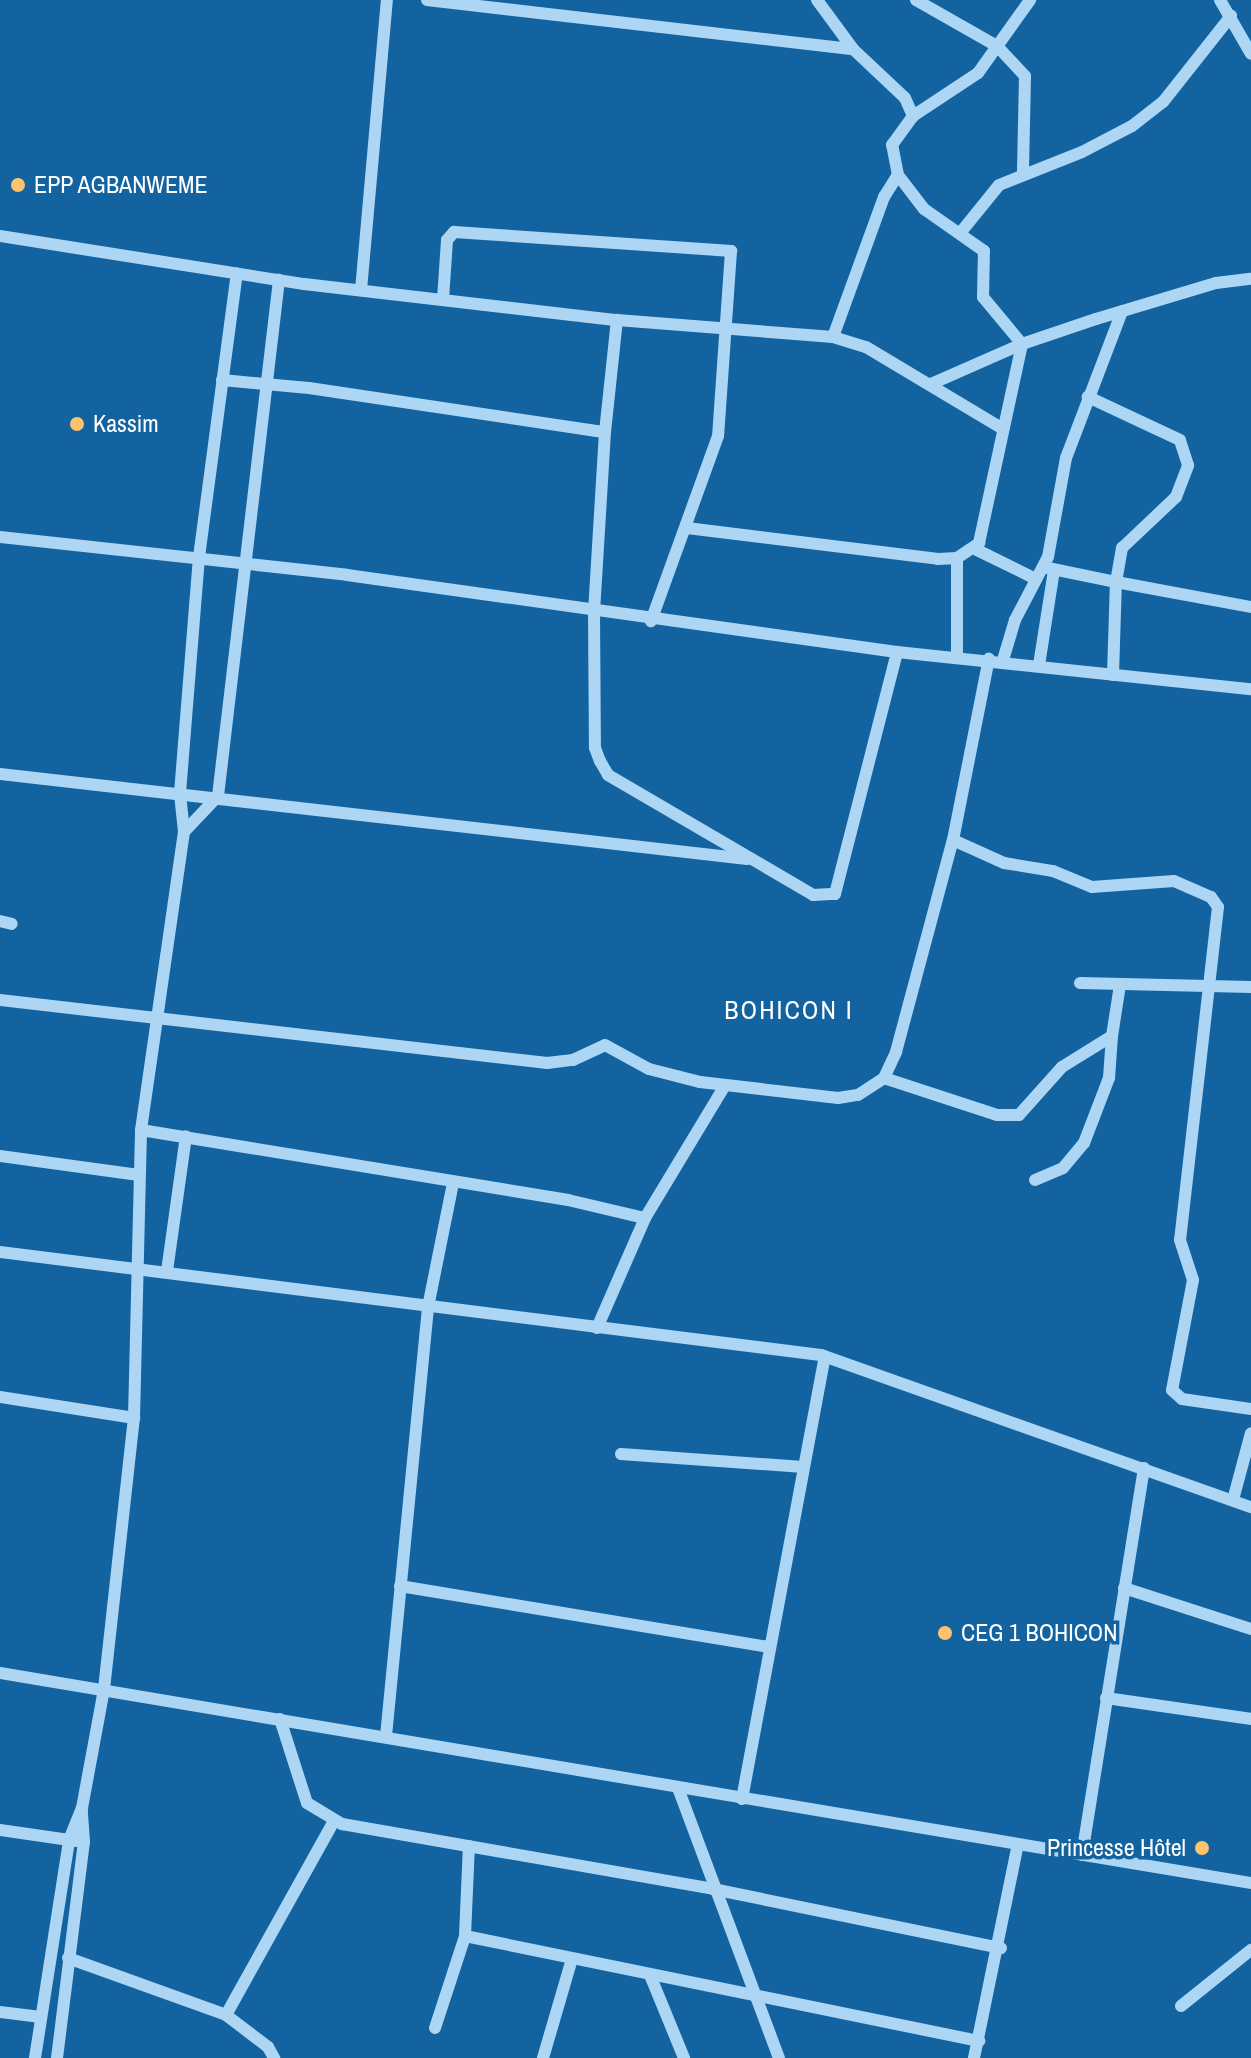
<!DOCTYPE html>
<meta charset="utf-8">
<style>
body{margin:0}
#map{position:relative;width:1251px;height:2058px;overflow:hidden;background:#1363a0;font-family:"Archivo Narrow",sans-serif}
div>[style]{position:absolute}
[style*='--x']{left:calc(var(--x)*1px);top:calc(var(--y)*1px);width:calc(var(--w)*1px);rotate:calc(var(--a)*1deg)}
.minor>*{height:12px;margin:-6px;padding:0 6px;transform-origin:6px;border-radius:6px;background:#acd6f4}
.dots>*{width:22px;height:22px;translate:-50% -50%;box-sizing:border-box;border:4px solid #1363a0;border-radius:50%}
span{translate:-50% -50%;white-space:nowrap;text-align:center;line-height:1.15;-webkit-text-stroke:7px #1363a0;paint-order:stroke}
.poi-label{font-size:24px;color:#fff}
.left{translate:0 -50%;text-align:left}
.right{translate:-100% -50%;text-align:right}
.neighbourhood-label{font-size:26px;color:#fff;letter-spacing:2px}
</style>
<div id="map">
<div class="minor">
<div style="--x:427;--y:0;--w:429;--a:6.6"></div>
<div style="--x:853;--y:49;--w:71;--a:43.3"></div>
<div style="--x:905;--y:98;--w:20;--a:66"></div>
<div style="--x:817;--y:0;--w:61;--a:53.7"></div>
<div style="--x:916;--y:0;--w:93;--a:29.6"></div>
<div style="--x:997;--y:46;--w:41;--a:47"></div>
<div style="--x:1025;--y:76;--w:95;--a:91.2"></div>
<div style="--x:1220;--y:0;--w:62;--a:60.1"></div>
<div style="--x:961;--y:232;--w:60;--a:-51"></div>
<div style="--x:999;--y:185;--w:89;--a:-21.7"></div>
<div style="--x:1082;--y:152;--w:56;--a:-27.5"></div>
<div style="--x:1132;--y:126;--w:39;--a:-38"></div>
<div style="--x:1163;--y:102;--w:110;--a:-51.7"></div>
<div style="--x:0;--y:236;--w:308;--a:9"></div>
<div style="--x:304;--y:284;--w:315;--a:6.6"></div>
<div style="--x:617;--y:320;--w:217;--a:4.5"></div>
<div style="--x:833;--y:337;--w:34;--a:17"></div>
<div style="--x:866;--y:347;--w:160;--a:30.9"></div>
<div style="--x:361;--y:290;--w:291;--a:-84.9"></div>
<div style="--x:443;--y:299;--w:59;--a:-86.1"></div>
<div style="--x:447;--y:240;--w:11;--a:-49"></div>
<div style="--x:454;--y:232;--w:278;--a:3.9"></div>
<div style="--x:731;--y:251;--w:185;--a:94"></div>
<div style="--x:718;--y:436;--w:197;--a:109.9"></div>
<div style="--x:833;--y:337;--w:149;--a:-70"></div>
<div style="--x:884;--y:197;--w:26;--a:-58"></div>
<div style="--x:898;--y:175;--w:31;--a:-101"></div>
<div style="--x:892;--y:145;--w:36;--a:-54"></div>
<div style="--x:913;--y:116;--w:78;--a:-33.5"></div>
<div style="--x:978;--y:73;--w:90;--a:-54.5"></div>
<div style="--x:222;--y:380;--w:87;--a:5.3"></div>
<div style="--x:309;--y:388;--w:299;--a:8.5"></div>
<div style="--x:605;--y:432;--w:181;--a:93.5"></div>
<div style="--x:594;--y:613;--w:135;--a:89.6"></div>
<div style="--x:595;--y:748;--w:14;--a:69"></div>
<div style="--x:600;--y:761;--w:16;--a:60"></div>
<div style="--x:608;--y:775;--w:238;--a:30.3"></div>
<div style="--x:813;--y:895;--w:22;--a:-3"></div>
<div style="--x:835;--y:894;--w:250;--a:-75.6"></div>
<div style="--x:931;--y:384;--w:99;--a:-23.7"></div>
<div style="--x:1022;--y:344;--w:78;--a:-18.7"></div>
<div style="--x:1096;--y:319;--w:125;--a:-16.7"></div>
<div style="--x:1216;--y:283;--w:35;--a:-7"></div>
<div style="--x:605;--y:432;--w:113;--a:-83.9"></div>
<div style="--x:687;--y:528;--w:253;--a:7"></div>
<div style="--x:938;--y:559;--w:19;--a:-3"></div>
<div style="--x:957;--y:558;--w:27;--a:-34"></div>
<div style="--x:979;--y:543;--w:204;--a:-77.8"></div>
<div style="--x:1022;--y:344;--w:61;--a:-129.7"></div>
<div style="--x:983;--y:297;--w:46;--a:-88.8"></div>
<div style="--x:984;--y:251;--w:73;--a:-145"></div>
<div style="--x:924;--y:209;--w:43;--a:-127.4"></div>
<div style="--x:0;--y:537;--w:349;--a:6.2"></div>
<div style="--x:347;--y:575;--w:555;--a:7.97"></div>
<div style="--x:897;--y:652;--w:356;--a:6"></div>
<div style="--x:975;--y:549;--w:68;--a:26.2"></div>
<div style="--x:957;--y:558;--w:98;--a:90"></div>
<div style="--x:1043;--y:567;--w:75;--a:11.6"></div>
<div style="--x:1116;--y:582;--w:35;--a:-80"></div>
<div style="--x:1122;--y:548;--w:74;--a:-43.4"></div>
<div style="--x:1176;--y:497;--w:34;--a:-69"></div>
<div style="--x:1188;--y:465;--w:26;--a:-108"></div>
<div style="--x:1180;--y:440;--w:102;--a:-154.9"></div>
<div style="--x:1003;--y:660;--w:42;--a:-73.3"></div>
<div style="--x:1015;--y:620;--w:71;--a:-62.4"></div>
<div style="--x:1048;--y:557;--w:101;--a:-79.7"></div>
<div style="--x:1066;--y:458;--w:157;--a:-69.1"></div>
<div style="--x:1039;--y:665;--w:96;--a:-81"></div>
<div style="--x:1113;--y:675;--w:93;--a:-88.2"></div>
<div style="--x:1116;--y:582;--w:137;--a:10.5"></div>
<div style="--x:0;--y:774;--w:752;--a:6.49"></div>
<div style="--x:184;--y:832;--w:50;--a:-46.6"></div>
<div style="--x:218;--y:796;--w:520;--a:-83.26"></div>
<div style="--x:953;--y:840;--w:56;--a:24.3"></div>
<div style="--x:1004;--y:863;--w:50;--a:9.3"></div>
<div style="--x:1053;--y:871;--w:42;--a:22.3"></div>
<div style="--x:1092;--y:887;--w:82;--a:-4.2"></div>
<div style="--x:1174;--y:881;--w:40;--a:23.4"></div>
<div style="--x:1211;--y:897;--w:12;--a:55"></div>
<div style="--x:1218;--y:907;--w:335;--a:96.5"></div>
<div style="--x:1180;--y:1240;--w:42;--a:72"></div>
<div style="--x:1193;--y:1280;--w:112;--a:100.8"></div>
<div style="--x:1172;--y:1390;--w:13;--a:42"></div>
<div style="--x:1182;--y:1399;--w:70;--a:8.2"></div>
<div style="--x:0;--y:921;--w:12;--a:14"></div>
<div style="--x:1080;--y:983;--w:171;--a:1.3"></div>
<div style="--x:0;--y:1000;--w:551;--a:6.57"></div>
<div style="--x:547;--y:1063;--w:26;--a:-7"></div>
<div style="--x:573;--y:1060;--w:35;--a:-25"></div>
<div style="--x:605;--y:1045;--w:50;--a:28.6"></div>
<div style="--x:649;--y:1069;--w:53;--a:14.3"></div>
<div style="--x:700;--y:1082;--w:139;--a:6.6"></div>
<div style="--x:838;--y:1098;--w:20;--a:-9"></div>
<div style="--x:858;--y:1095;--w:31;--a:-33"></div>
<div style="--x:884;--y:1078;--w:29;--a:-65"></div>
<div style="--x:896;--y:1052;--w:220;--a:-75"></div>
<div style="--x:953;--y:840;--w:185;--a:-78.8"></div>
<div style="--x:884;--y:1078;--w:119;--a:18.1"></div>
<div style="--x:997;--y:1115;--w:22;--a:0"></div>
<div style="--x:1019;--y:1115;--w:64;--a:-48.1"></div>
<div style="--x:1062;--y:1067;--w:59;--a:-31.8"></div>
<div style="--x:1112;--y:1036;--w:52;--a:-81.1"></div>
<div style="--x:141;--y:1130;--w:433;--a:9.3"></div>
<div style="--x:568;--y:1200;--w:79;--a:13.2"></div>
<div style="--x:0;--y:1156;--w:140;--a:7.8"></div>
<div style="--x:1035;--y:1180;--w:30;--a:-23"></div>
<div style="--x:1063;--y:1168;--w:33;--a:-50"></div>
<div style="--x:1084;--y:1143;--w:70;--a:-69"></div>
<div style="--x:1109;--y:1078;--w:42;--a:-85.9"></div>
<div style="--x:0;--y:1252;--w:827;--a:7.15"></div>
<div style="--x:821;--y:1355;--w:456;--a:19.5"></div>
<div style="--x:167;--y:1271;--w:136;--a:-82"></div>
<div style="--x:597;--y:1328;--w:120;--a:-66.4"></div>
<div style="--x:645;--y:1218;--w:153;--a:-58.9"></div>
<div style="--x:0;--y:1397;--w:136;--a:8.9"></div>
<div style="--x:621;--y:1454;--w:183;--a:4.1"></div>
<div style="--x:1233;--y:1500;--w:69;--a:-75"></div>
<div style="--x:400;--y:1586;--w:375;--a:9.4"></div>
<div style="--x:1124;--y:1588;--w:133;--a:17.9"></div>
<div style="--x:0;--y:1673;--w:1269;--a:9.53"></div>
<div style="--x:1106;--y:1698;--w:147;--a:8.2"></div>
<div style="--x:280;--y:1719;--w:88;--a:72.2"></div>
<div style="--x:307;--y:1803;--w:41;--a:31"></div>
<div style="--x:342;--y:1824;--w:377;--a:9.9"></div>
<div style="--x:713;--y:1889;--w:294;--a:11.6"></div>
<div style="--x:386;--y:1736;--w:431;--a:-84.4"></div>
<div style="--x:428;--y:1307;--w:126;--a:-78.6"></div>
<div style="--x:678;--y:1788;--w:288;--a:69.5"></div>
<div style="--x:742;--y:1799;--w:450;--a:-79.4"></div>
<div style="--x:0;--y:1830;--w:77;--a:8.2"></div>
<div style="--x:1082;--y:1855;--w:392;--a:-80.9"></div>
<div style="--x:465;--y:1936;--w:525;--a:11.55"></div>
<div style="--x:68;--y:1958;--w:168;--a:19.8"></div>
<div style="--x:226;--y:2015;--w:53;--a:37.3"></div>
<div style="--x:268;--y:2047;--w:13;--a:61"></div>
<div style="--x:650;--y:1975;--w:90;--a:67.7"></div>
<div style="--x:1181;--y:2006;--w:90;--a:-38.7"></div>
<div style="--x:0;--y:2012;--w:41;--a:7"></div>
<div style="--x:226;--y:2015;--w:222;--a:-60.9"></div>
<div style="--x:435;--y:2028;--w:97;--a:-71.9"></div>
<div style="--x:465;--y:1936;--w:90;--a:-87.5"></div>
<div style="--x:35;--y:2058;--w:221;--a:-81.1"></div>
<div style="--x:69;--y:1840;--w:35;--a:-68"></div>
<div style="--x:82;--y:1808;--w:121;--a:-79.5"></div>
<div style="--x:104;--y:1689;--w:273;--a:-83.7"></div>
<div style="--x:134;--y:1418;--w:288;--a:-88.6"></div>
<div style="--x:141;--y:1130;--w:301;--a:-81.8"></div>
<div style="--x:184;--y:832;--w:39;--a:-96"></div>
<div style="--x:180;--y:793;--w:237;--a:-85.4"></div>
<div style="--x:199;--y:557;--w:286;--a:-82.4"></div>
<div style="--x:57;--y:2058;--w:218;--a:-82.9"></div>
<div style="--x:84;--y:1842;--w:31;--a:-94"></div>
<div style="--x:543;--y:2058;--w:103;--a:-73.7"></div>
<div style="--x:974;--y:2058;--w:218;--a:-78.4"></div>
</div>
<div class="dots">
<div style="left:18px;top:185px;background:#ffc26f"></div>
<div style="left:77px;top:424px;background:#ffc26f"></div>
<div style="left:945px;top:1633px;background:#ffc26f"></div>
<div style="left:1202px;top:1848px;background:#ffc26f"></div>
</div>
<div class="poi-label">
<span class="left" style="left:34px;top:185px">EPP AGBANWEME</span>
<span class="left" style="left:93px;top:424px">Kassim</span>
<span class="left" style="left:961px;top:1633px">CEG 1 BOHICON</span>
<span class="right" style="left:1186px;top:1848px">Princesse Hôtel</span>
</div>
<div class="neighbourhood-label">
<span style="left:789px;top:1010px">BOHICON I</span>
</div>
</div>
